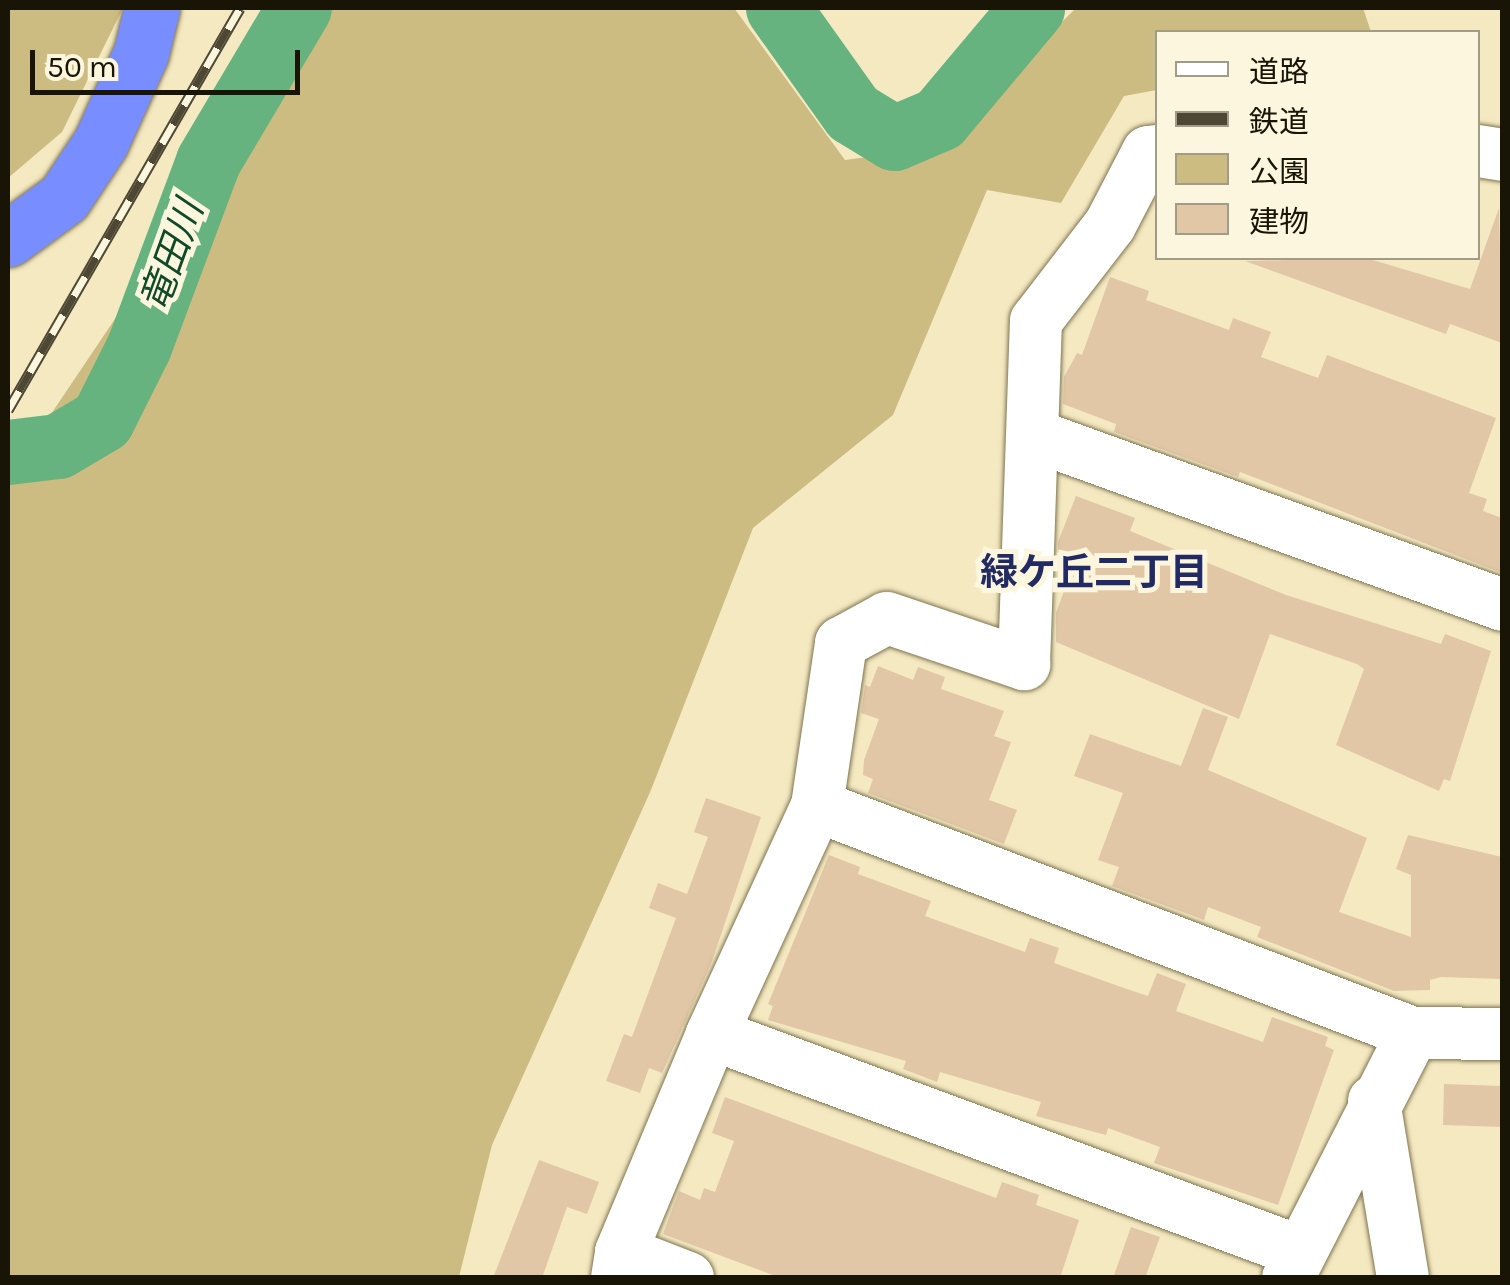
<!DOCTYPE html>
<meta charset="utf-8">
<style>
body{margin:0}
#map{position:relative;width:1510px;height:1285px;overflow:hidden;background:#f4e9c1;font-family:Karla,"Noto Sans JP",sans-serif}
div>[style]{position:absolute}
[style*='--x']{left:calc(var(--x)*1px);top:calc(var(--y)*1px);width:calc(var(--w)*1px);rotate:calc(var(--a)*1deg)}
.green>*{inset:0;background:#cdbc81}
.river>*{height:65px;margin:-32.5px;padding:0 32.5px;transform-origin:32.5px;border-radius:32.5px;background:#66b37f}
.building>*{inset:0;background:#e1c7a6}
.roads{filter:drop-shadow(0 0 2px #7f7450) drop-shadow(0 0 2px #7f7450)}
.minor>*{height:52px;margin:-26px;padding:0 26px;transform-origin:26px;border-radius:26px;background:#fff}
.highway>*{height:55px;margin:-27.5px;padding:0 27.5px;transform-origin:27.5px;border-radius:27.5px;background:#788dff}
.rail>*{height:11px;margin-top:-5.5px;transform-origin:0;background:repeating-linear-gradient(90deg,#fdf6de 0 22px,#4d4733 0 44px);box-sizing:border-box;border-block:2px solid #4d4733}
span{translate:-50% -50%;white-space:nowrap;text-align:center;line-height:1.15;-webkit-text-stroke:10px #fdf6de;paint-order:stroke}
.water-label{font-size:38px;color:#104b29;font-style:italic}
.neighbourhood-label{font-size:38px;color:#222a63;font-weight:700}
.frame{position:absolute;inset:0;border:10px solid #181406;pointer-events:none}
.legend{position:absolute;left:1155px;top:30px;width:325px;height:230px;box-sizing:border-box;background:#fdf6de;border:2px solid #a19c88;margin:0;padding:12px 18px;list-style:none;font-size:30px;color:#181406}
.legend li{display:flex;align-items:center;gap:20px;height:50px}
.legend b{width:50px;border:2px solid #a19c88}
.scale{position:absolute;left:30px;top:50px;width:270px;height:45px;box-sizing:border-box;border:5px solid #181406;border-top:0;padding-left:12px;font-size:30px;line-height:35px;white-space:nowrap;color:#181406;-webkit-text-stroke:8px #fdf6de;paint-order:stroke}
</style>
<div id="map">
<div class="green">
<div style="clip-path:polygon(8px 8px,123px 8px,62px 132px,8px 178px)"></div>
<div style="clip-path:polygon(324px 8px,734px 8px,845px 160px,936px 148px,1076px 8px,1363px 8px,1371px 32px,1158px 32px,1157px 90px,1124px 96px,1061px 203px,987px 190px,893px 415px,753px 528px,651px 790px,492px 1145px,459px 1277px,8px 1277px,8px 478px)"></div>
</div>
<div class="river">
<div style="--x:778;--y:8;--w:129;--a:54.5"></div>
<div style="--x:853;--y:113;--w:48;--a:31.4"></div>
<div style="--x:894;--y:138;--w:49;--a:-22.9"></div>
<div style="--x:939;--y:119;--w:145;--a:-50"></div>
<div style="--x:8;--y:452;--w:50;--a:-6.8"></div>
<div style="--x:58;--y:446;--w:51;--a:-30.6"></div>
<div style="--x:102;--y:420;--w:83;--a:-63.4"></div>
<div style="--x:139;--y:346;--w:197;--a:-69.5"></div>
<div style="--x:208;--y:161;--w:178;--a:-59.3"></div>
</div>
<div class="building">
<div style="clip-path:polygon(1499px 208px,1502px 343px,1450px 324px,1446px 334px,1245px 261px,1366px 258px,1470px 289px)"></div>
<div style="clip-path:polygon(1110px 277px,1149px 291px,1146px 300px,1229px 330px,1233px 318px,1271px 332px,1261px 357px,1318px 378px,1327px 355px,1496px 418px,1469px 493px,1487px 499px,1483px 511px,1502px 518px,1502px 573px,1240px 472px,1238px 477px,1114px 432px,1116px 424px,1063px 404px,1064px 377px,1077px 353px,1082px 355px)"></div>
<div style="clip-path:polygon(1076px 496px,1135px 518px,1130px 531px,1286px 595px,1441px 644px,1445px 634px,1491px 651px,1450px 781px,1444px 779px,1439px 791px,1336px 745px,1364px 669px,1357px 664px,1270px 634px,1239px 719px,1056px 642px,1056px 613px,1075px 561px,1058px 555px,1058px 542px)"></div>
<div style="clip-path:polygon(878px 666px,913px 680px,918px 667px,945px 677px,941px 689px,1004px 711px,994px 736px,1011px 742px,989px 800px,1017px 810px,1004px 844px,868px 793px,873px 779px,863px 775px,864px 760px,879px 719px,861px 713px,865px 685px,870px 687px)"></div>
<div style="clip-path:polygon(1203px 708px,1228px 717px,1208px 770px,1367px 838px,1339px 912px,1411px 937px,1411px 875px,1396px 869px,1408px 835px,1502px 857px,1502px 979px,1441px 977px,1430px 980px,1430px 990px,1394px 991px,1257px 937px,1261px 927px,1208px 907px,1204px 920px,1112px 886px,1119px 867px,1098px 860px,1123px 793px,1074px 776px,1090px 734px,1181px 766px)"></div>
<div style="clip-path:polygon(706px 798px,761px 817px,711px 964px,662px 1073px,649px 1068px,640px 1093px,606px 1081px,624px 1034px,632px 1037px,676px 918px,649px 908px,658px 883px,687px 894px,708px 837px,694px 832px)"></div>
<div style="clip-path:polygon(829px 855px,860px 867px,858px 874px,931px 901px,925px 916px,1025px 952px,1030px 938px,1059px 948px,1054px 963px,1121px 987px,1148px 996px,1157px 973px,1186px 984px,1176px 1011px,1263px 1042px,1272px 1017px,1328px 1037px,1325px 1046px,1334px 1050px,1278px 1205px,1154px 1163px,1160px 1147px,1108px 1128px,1106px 1135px,1036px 1116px,1041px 1102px,940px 1072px,937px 1082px,903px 1069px,906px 1061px,768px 1020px,773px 1006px,768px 1004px)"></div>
<div style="clip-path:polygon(1444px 1084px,1502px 1086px,1502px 1127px,1443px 1125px)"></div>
<div style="clip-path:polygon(725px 1097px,996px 1198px,1002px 1182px,1039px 1195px,1036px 1205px,1079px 1220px,1060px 1278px,781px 1278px,663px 1234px,679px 1191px,700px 1200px,704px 1188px,715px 1192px,734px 1141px,712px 1133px)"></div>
<div style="clip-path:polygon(539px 1160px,599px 1182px,587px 1214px,567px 1207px,542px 1278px,493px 1278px)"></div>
<div style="clip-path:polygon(1131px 1227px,1160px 1237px,1145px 1278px,1113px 1278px)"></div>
</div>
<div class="roads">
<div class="minor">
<div style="--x:1478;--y:151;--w:24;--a:9"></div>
<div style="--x:1036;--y:436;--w:496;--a:19.9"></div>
<div style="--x:817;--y:806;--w:638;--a:20.85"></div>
<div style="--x:1413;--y:1033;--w:89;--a:0.6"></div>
<div style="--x:712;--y:1034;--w:625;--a:20.32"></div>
<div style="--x:1374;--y:1101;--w:179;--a:80.7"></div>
<div style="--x:621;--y:1252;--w:72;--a:21.2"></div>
<div style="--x:617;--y:1278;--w:26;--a:-81"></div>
<div style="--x:621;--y:1252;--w:236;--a:-67.3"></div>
<div style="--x:712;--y:1034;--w:251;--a:-65.3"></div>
<div style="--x:817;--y:806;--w:165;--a:-81.6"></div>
<div style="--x:841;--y:643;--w:52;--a:-28.5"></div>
<div style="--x:887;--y:618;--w:145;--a:18.6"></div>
<div style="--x:1024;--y:664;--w:343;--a:-88"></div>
<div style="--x:1036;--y:321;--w:121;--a:-52.4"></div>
<div style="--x:1110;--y:225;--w:82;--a:-62.5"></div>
<div style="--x:1148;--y:152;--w:10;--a:-6"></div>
<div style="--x:1288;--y:1278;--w:275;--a:-63"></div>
</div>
<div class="highway">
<div style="--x:8;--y:239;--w:69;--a:-36.2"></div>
<div style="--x:64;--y:198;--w:67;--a:-56.5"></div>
<div style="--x:101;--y:142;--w:98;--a:-65.8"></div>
<div style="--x:141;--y:53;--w:46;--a:-76.3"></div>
</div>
</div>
<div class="rail">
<div style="--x:8;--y:410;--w:464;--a:-60"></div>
</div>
<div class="water-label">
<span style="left:172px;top:256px;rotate:-70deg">竜田川</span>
</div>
<div class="neighbourhood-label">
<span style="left:1094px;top:573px">緑ケ丘二丁目</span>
</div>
<div class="frame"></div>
<ul class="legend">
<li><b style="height:12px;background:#fff"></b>道路</li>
<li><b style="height:12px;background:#4d4733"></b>鉄道</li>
<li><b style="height:28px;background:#cdbc81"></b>公園</li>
<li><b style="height:28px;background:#e1c7a6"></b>建物</li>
</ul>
<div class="scale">50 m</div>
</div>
